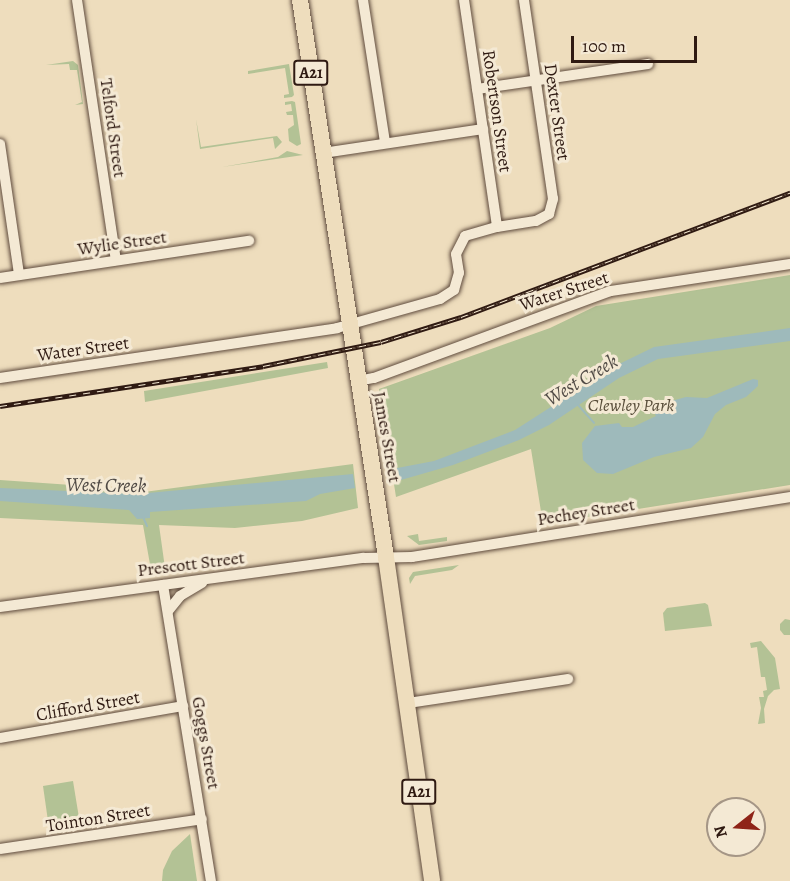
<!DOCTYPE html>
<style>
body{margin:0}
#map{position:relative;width:790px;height:881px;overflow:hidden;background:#eeddbd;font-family:Alegreya,serif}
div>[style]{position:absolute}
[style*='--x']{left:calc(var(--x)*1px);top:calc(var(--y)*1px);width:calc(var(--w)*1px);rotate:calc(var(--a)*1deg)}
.green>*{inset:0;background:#b3c295}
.water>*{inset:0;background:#9ebabb}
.stream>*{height:2px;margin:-1px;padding:0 1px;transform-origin:1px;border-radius:1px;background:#9ebabb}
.roads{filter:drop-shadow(0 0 2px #5f4b3d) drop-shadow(0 0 2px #5f4b3d)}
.minor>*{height:10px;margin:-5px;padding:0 5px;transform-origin:5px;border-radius:5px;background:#f4e9d4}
.trunk>*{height:16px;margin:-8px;padding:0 8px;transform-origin:8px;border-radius:8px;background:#eeddbd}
.rail>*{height:4.5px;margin-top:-2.25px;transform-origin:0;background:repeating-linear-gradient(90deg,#f4e9d4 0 7px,#2f1a12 0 14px);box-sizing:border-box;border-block:2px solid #2f1a12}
span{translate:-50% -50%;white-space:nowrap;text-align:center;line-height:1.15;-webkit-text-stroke:6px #f4e9d4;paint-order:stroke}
.shield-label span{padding:2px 4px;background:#f4e9d4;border:2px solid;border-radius:4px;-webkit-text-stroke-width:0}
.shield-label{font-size:16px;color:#2f1a12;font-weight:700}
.street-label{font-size:18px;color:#2f1a12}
.park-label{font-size:18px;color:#574c39;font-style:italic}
.water-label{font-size:20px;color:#504a45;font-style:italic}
.north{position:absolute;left:706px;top:797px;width:60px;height:60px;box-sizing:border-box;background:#f4e9d4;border:2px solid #a59686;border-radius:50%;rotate:253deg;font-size:16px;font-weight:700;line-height:24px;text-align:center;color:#2f1a12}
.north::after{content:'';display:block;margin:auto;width:21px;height:27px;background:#8f2418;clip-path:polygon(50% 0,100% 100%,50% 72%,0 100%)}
.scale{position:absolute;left:571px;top:36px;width:126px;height:27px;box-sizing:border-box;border:3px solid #2f1a12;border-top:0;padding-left:8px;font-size:18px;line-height:21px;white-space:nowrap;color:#2f1a12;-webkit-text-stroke:4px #f4e9d4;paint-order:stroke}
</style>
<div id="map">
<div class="green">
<div style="clip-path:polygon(73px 61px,78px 65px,83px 104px,75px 105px,82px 102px,77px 70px,70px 70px,69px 64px,46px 65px)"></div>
<div style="clip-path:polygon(289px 64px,294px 95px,292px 97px,284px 98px,284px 95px,289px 94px,285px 68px,248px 74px,248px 71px)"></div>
<div style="clip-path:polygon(292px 101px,295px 102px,301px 144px,297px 146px,289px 141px,288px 129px,294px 125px,293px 115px,287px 115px,286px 112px,292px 111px,291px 104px,285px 105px,285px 102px)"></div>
<div style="clip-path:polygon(196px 119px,201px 147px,277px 136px,282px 142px,275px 149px,273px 138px,200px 149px)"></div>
<div style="clip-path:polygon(287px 151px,303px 155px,222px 167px,278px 157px)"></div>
<div style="clip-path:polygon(790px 275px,790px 485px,543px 524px,531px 449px,396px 497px,379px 389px,550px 328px,596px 306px)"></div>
<div style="clip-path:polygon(327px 362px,328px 368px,145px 402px,144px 391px)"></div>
<div style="clip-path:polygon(353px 464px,358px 508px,302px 521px,235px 528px,159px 525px,165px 568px,151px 570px,143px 525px,0 518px,0 480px,143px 490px,144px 492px)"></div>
<div style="clip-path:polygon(418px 534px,419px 541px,447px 537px,447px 541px,419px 545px,407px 536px)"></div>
<div style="clip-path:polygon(459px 565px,452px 570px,415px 576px,410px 584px,409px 578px,413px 572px)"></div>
<div style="clip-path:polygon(705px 603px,708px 605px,712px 626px,665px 631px,663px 613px,667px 608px)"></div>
<div style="clip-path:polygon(785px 619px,790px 620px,790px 635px,784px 635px,780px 630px,780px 624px)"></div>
<div style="clip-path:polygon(761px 641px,775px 658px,780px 689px,774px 690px,768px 696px,764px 709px,765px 723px,758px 724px,761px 708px,759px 697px,764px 697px,763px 691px,767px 690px,765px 677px,761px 677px,757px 647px,751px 648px,750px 643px)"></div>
<div style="clip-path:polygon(73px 781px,80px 824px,49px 828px,43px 786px)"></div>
<div style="clip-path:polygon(190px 834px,197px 881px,162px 881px,163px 870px,172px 851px)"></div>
</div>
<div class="water">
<div style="clip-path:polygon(790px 328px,790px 341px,658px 359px,619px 378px,549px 425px,519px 440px,453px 465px,394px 482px,392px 469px,434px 461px,515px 430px,613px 367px,654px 347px)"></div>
<div style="clip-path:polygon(753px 379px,758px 380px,758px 386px,746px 397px,726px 405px,715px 414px,703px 437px,691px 448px,654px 457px,613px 474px,597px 473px,583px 460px,582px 443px,595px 426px,619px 423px,622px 427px,633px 427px,656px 416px,653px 410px,664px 403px,686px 397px,707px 398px)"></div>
<div style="clip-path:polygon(353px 474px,355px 488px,320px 494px,306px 501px,150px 512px,150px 518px,137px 519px,129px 510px,0 501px,0 488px,137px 494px)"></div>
</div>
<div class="stream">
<div style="--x:578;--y:405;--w:24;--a:48"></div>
<div style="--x:143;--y:517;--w:10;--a:66"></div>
</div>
<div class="roads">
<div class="minor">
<div style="--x:77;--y:0;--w:263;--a:81.5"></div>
<div style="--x:363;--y:0;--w:144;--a:81.2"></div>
<div style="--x:464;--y:0;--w:229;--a:81.7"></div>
<div style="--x:477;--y:89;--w:173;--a:-8.3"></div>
<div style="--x:0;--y:144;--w:132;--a:81.7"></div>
<div style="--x:323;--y:153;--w:162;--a:-8.5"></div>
<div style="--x:0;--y:278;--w:252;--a:-8.5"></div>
<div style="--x:0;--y:378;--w:341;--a:-8.4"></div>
<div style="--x:337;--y:328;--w:107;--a:-15.7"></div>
<div style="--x:440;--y:299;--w:17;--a:-33"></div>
<div style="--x:454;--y:290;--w:18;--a:-74"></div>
<div style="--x:459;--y:273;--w:19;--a:-99"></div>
<div style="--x:456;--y:254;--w:20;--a:-63"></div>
<div style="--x:465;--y:236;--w:33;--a:-16"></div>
<div style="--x:497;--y:227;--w:39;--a:-9"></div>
<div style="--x:536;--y:221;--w:15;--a:-28"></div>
<div style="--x:549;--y:214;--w:16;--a:-75"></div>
<div style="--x:553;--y:199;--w:201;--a:-98.3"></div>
<div style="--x:358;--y:381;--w:16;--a:-11"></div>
<div style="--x:374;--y:378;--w:252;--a:-20.2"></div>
<div style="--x:611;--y:291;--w:181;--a:-8.6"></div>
<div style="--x:163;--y:585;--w:300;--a:80.8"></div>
<div style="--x:0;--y:607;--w:367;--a:-7.7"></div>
<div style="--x:364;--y:558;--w:48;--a:-1.2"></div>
<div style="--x:412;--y:557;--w:383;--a:-9"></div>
<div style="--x:168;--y:611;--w:19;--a:-51"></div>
<div style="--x:180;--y:596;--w:26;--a:-31"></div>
<div style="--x:408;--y:703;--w:162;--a:-8.5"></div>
<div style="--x:0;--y:738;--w:186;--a:-9.9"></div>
<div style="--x:0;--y:849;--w:204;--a:-8.4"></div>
</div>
<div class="trunk">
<div style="--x:300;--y:0;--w:564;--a:81.22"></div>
<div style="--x:386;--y:557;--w:327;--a:81.9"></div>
</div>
</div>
<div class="rail">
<div style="--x:0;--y:406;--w:266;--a:-8.6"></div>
<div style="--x:263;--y:366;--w:120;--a:-11.5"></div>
<div style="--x:381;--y:342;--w:84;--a:-17.4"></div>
<div style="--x:461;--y:317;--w:352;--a:-20.7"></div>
</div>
<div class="shield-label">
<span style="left:311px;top:73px">A21</span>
<span style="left:419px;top:792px">A21</span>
</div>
<div class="street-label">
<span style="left:497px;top:111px;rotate:82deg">Robertson Street</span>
<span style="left:557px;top:112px;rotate:82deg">Dexter Street</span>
<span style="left:113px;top:128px;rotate:82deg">Telford Street</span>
<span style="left:122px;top:243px;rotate:-8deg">Wylie Street</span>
<span style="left:564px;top:291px;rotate:-18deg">Water Street</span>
<span style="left:83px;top:349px;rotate:-8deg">Water Street</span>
<span style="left:387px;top:437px;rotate:80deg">James Street</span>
<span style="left:586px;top:512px;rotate:-9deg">Pechey Street</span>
<span style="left:191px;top:564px;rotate:-7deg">Prescott Street</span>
<span style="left:88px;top:706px;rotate:-10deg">Clifford Street</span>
<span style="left:206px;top:743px;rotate:80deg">Goggs Street</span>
<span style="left:98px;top:818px;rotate:-9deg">Tointon Street</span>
</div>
<div class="park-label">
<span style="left:631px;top:405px">Clewley Park</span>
</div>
<div class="water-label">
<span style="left:581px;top:380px;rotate:-31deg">West Creek</span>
<span style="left:106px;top:485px;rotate:1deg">West Creek</span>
</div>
<div class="north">N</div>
<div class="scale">100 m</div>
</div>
